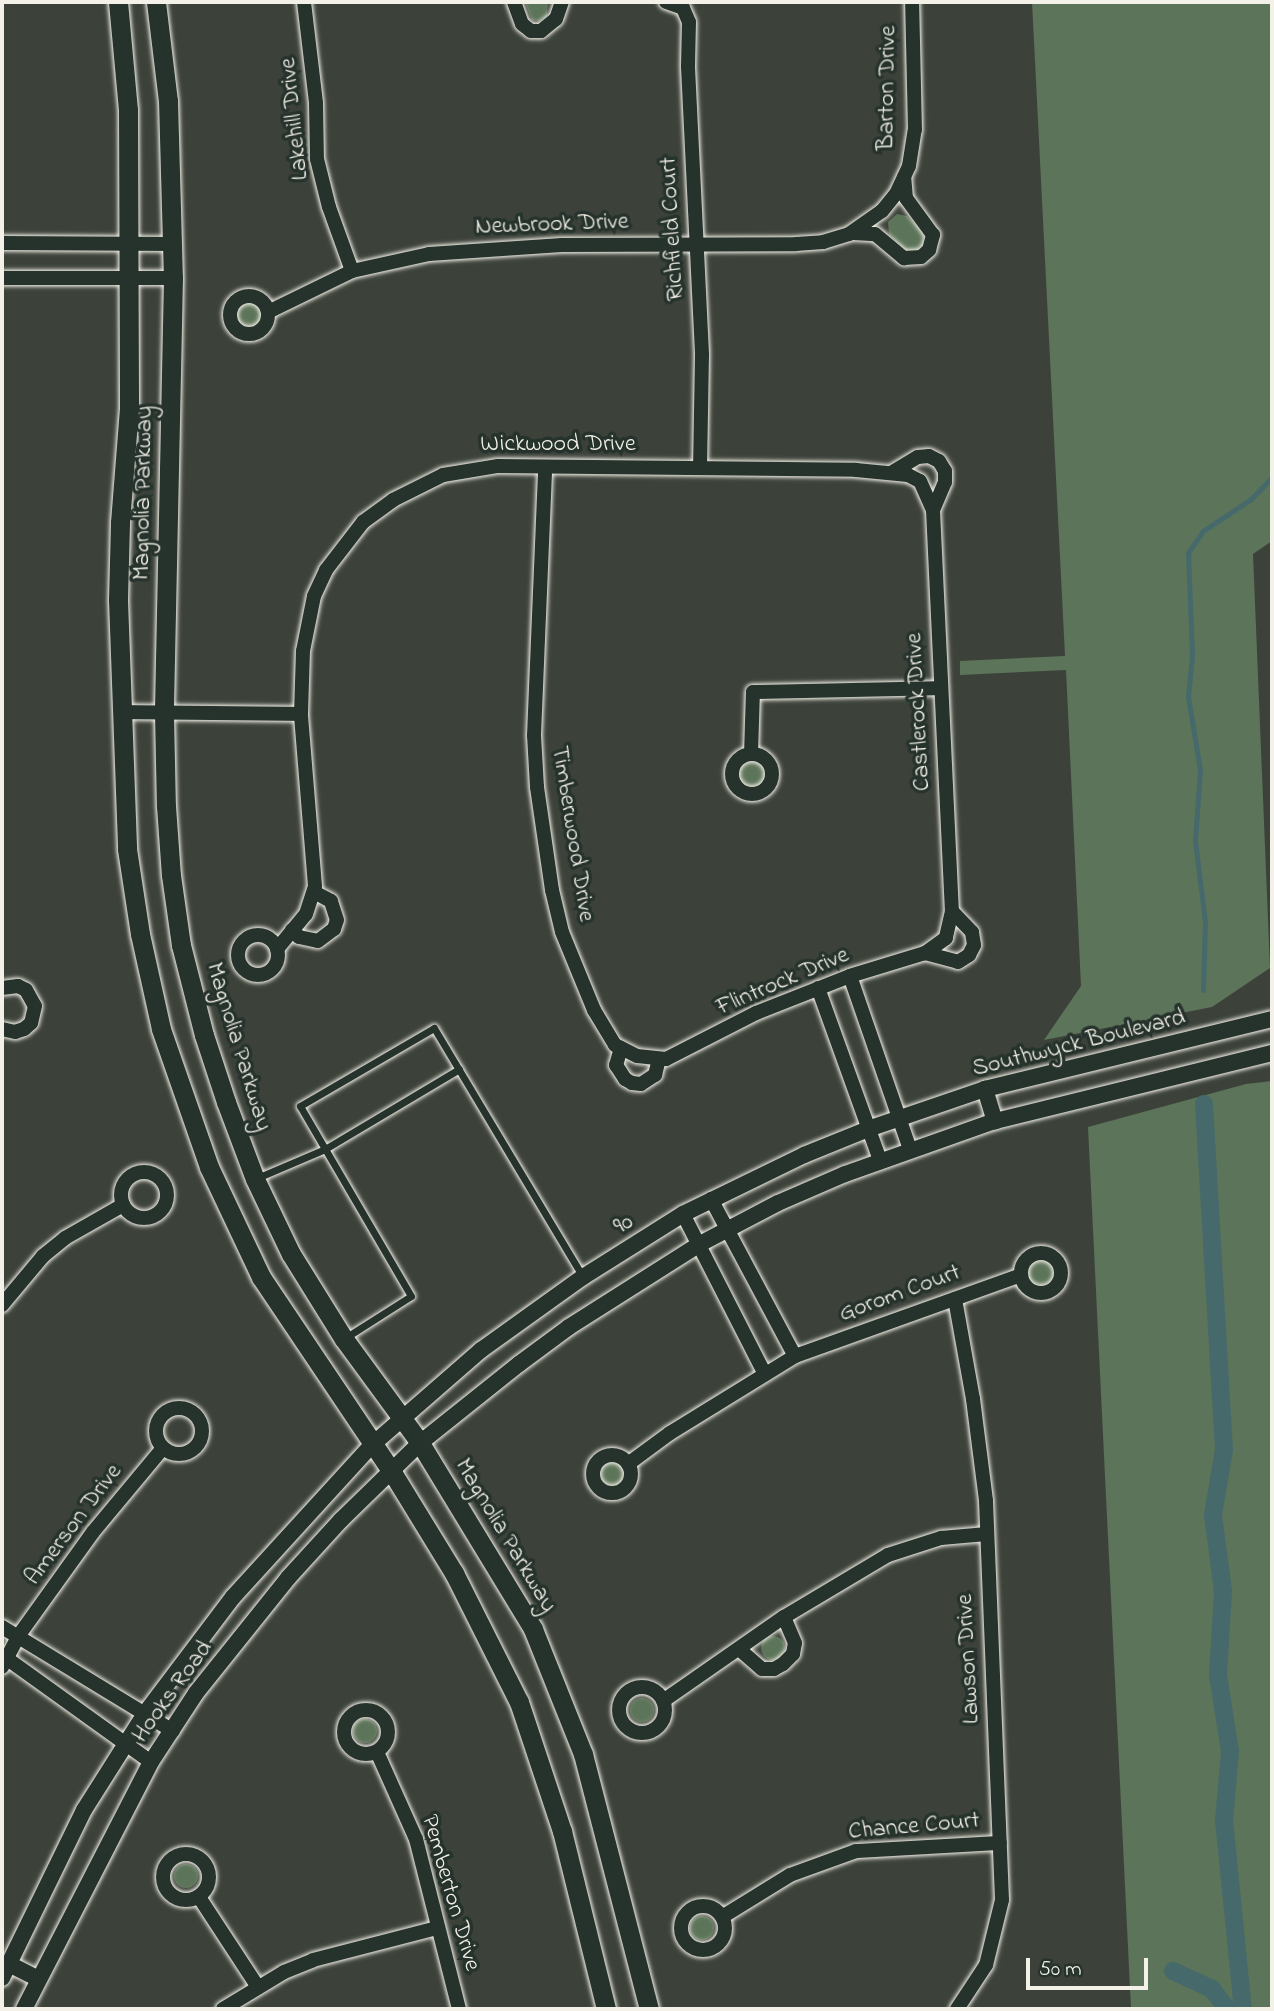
<!DOCTYPE html>
<style>
body{margin:0}
#map{position:relative;width:1274px;height:2011px;overflow:hidden;background:#3c423a;font-family:"Indie Flower",sans-serif}
div>[style]{position:absolute}
[style*='--x']{left:calc(var(--x)*1px);top:calc(var(--y)*1px);width:calc(var(--w)*1px);rotate:calc(var(--a)*1deg)}
.green>*{inset:0;background:#5c7459}
.round{border-radius:50%}
.stream>*{height:5px;margin:-2.5px;padding:0 2.5px;transform-origin:2.5px;border-radius:2.5px;background:#466a6c}
.canal>*{height:18px;margin:-9px;padding:0 9px;transform-origin:9px;border-radius:9px;background:#466a6c}
.roads{filter:drop-shadow(0 0 2px #f4f1e8) drop-shadow(0 0 2px #f4f1e8)}
.service>*{height:7px;margin:-3.5px;padding:0 3.5px;transform-origin:3.5px;border-radius:3.5px;background:#26332d}
.minor>*{height:14px;margin:-7px;padding:0 7px;transform-origin:7px;border-radius:7px;background:#26332d}
.minor>.ring{margin:-7px;padding:0;box-sizing:content-box;background:none;border:14px solid #26332d;border-radius:50%}
.tertiary>*{height:16px;margin:-8px;padding:0 8px;transform-origin:8px;border-radius:8px;background:#26332d}
.secondary>*{height:19px;margin:-9.5px;padding:0 9.5px;transform-origin:9.5px;border-radius:9.5px;background:#26332d}
span{translate:-50% -50%;white-space:nowrap;text-align:center;line-height:1.15;-webkit-text-stroke:7px #26332d;paint-order:stroke}
.street-label{font-size:24px;color:#f4f1e8}
.frame{position:absolute;inset:0;border:4px solid #f4f1e8;pointer-events:none}
.scale{position:absolute;left:1026px;top:1958px;width:122px;height:32px;box-sizing:border-box;border:4px solid #f4f1e8;border-top:0;padding-left:9px;font-size:21px;line-height:24px;white-space:nowrap;color:#f4f1e8;-webkit-text-stroke:5px #26332d;paint-order:stroke}
</style>
<div id="map">
<div class="green">
<div style="clip-path:polygon(525px 2px,548px 2px,547px 16px,539px 21px,532px 20px)"></div>
<div style="clip-path:polygon(1032px 2px,1272px 2px,1272px 541px,1253px 554px,1270px 968px,1212px 1007px,1044px 1040px,1081px 986px,1066px 670px,960px 675px,960px 661px,1065px 656px)"></div>
<div style="clip-path:polygon(897px 214px,907px 216px,923px 231px,924px 244px,915px 251px,905px 250px,889px 234px,888px 222px)"></div>
<div class="round" style="left:226px;top:299px;width:42px;height:42px"></div>
<div class="round" style="left:732px;top:756px;width:42px;height:42px"></div>
<div style="clip-path:polygon(1272px 1081px,1272px 2009px,1131px 2009px,1088px 1127px,1246px 1084px)"></div>
<div class="round" style="left:1015px;top:1257px;width:42px;height:42px"></div>
<div class="round" style="left:601px;top:1462px;width:24px;height:24px"></div>
<div class="round" style="left:761px;top:1636px;width:24px;height:24px"></div>
<div class="round" style="left:630px;top:1698px;width:24px;height:24px"></div>
<div class="round" style="left:353px;top:1719px;width:24px;height:24px"></div>
<div class="round" style="left:174px;top:1864px;width:24px;height:24px"></div>
<div class="round" style="left:690px;top:1916px;width:24px;height:24px"></div>
</div>
<div class="stream">
<div style="--x:1203;--y:990;--w:68;--a:-88.3"></div>
<div style="--x:1205;--y:922;--w:83;--a:-97"></div>
<div style="--x:1195;--y:840;--w:70;--a:-85.9"></div>
<div style="--x:1200;--y:770;--w:75;--a:-99.2"></div>
<div style="--x:1188;--y:696;--w:41;--a:-84.4"></div>
<div style="--x:1192;--y:655;--w:102;--a:-92.2"></div>
<div style="--x:1188;--y:553;--w:27;--a:-56"></div>
<div style="--x:1203;--y:531;--w:58;--a:-33.7"></div>
<div style="--x:1251;--y:499;--w:30;--a:-46"></div>
</div>
<div class="canal">
<div style="--x:1204;--y:1104;--w:347;--a:86.7"></div>
<div style="--x:1224;--y:1450;--w:66;--a:99.6"></div>
<div style="--x:1213;--y:1515;--w:77;--a:82.5"></div>
<div style="--x:1223;--y:1591;--w:84;--a:93.4"></div>
<div style="--x:1218;--y:1675;--w:78;--a:81.1"></div>
<div style="--x:1230;--y:1752;--w:68;--a:95"></div>
<div style="--x:1224;--y:1820;--w:190;--a:84.3"></div>
<div style="--x:1173;--y:1971;--w:43;--a:24.8"></div>
<div style="--x:1212;--y:1989;--w:25;--a:53"></div>
</div>
<div class="roads">
<div class="service">
<div style="--x:257;--y:1178;--w:74;--a:-23.1"></div>
<div style="--x:325;--y:1149;--w:156;--a:-30.8"></div>
<div style="--x:345;--y:1338;--w:78;--a:-32.5"></div>
<div style="--x:411;--y:1296;--w:220;--a:-120.3"></div>
<div style="--x:300;--y:1106;--w:155;--a:-30.2"></div>
<div style="--x:434;--y:1028;--w:290;--a:59.1"></div>
</div>
<div class="minor">
<div style="--x:304;--y:2;--w:102;--a:83.2"></div>
<div style="--x:316;--y:103;--w:56;--a:89"></div>
<div style="--x:317;--y:159;--w:49;--a:76"></div>
<div style="--x:329;--y:207;--w:68;--a:70.2"></div>
<div style="--x:514;--y:2;--w:23;--a:70"></div>
<div style="--x:522;--y:24;--w:11;--a:38"></div>
<div style="--x:531;--y:31;--w:10;--a:0"></div>
<div style="--x:541;--y:31;--w:19;--a:-39"></div>
<div style="--x:556;--y:19;--w:18;--a:-71"></div>
<div style="--x:666;--y:2;--w:18;--a:19"></div>
<div style="--x:683;--y:8;--w:15;--a:67"></div>
<div style="--x:689;--y:22;--w:45;--a:91.3"></div>
<div style="--x:688;--y:67;--w:288;--a:87.2"></div>
<div style="--x:702;--y:355;--w:112;--a:91"></div>
<div style="--x:853;--y:233;--w:22;--a:3"></div>
<div style="--x:875;--y:234;--w:38;--a:40"></div>
<div style="--x:904;--y:258;--w:17;--a:-3"></div>
<div style="--x:921;--y:257;--w:11;--a:-41"></div>
<div style="--x:929;--y:250;--w:16;--a:-75"></div>
<div style="--x:933;--y:235;--w:46;--a:-126.1"></div>
<div style="--x:906;--y:198;--w:21;--a:-95"></div>
<div style="--x:2;--y:243;--w:170;--a:0.3"></div>
<div style="--x:2;--y:278;--w:171;--a:0"></div>
<div class="ring" style="left:230px;top:296px;width:24px;height:24px"></div>
<div style="--x:268;--y:312;--w:93;--a:-26"></div>
<div style="--x:352;--y:271;--w:79;--a:-12.4"></div>
<div style="--x:429;--y:254;--w:133;--a:-3.9"></div>
<div style="--x:562;--y:245;--w:234;--a:-0.2"></div>
<div style="--x:796;--y:244;--w:27;--a:-4"></div>
<div style="--x:823;--y:242;--w:27;--a:-17"></div>
<div style="--x:849;--y:234;--w:40;--a:-34.9"></div>
<div style="--x:882;--y:211;--w:22;--a:-51"></div>
<div style="--x:896;--y:194;--w:31;--a:-65"></div>
<div style="--x:909;--y:166;--w:36;--a:-81"></div>
<div style="--x:915;--y:130;--w:128;--a:-91.3"></div>
<div style="--x:891;--y:473;--w:31;--a:-31"></div>
<div style="--x:918;--y:457;--w:11;--a:-5"></div>
<div style="--x:929;--y:456;--w:11;--a:27"></div>
<div style="--x:939;--y:461;--w:12;--a:59"></div>
<div style="--x:945;--y:471;--w:11;--a:90"></div>
<div style="--x:945;--y:482;--w:30;--a:113"></div>
<div style="--x:123;--y:712;--w:178;--a:0.6"></div>
<div class="ring" style="left:732px;top:754px;width:26px;height:26px"></div>
<div style="--x:751;--y:754;--w:62;--a:-88.2"></div>
<div style="--x:753;--y:692;--w:187;--a:-1.2"></div>
<div style="--x:292;--y:930;--w:10;--a:45"></div>
<div style="--x:299;--y:937;--w:19;--a:12"></div>
<div style="--x:318;--y:941;--w:20;--a:-37"></div>
<div style="--x:334;--y:929;--w:9;--a:-72"></div>
<div style="--x:337;--y:920;--w:20;--a:-108"></div>
<div style="--x:331;--y:901;--w:19;--a:-152"></div>
<div class="ring" style="left:238px;top:935px;width:26px;height:26px"></div>
<div style="--x:277;--y:949;--w:45;--a:-50.4"></div>
<div style="--x:306;--y:914;--w:29;--a:-72"></div>
<div style="--x:315;--y:886;--w:173;--a:-94.7"></div>
<div style="--x:301;--y:714;--w:63;--a:-88.2"></div>
<div style="--x:303;--y:651;--w:56;--a:-78.7"></div>
<div style="--x:314;--y:596;--w:29;--a:-65"></div>
<div style="--x:326;--y:570;--w:61;--a:-52.4"></div>
<div style="--x:363;--y:522;--w:37;--a:-36"></div>
<div style="--x:393;--y:500;--w:56;--a:-26.6"></div>
<div style="--x:443;--y:475;--w:56;--a:-9.3"></div>
<div style="--x:498;--y:466;--w:358;--a:0.6"></div>
<div style="--x:856;--y:470;--w:52;--a:5.5"></div>
<div style="--x:908;--y:475;--w:13;--a:27"></div>
<div style="--x:920;--y:481;--w:32;--a:66"></div>
<div style="--x:933;--y:510;--w:401;--a:87.3"></div>
<div style="--x:952;--y:911;--w:28;--a:103"></div>
<div style="--x:946;--y:938;--w:26;--a:144"></div>
<div style="--x:925;--y:953;--w:78;--a:163"></div>
<div style="--x:850;--y:976;--w:101;--a:158.5"></div>
<div style="--x:756;--y:1013;--w:101;--a:152.9"></div>
<div style="--x:666;--y:1059;--w:29;--a:-174"></div>
<div style="--x:637;--y:1056;--w:25;--a:-153"></div>
<div style="--x:615;--y:1045;--w:41;--a:-121"></div>
<div style="--x:594;--y:1010;--w:84;--a:-112.3"></div>
<div style="--x:562;--y:932;--w:43;--a:-103.4"></div>
<div style="--x:552;--y:890;--w:104;--a:-98.3"></div>
<div style="--x:537;--y:787;--w:52;--a:-93.3"></div>
<div style="--x:534;--y:735;--w:267;--a:-87.6"></div>
<div style="--x:925;--y:953;--w:34;--a:15"></div>
<div style="--x:958;--y:962;--w:13;--a:-32"></div>
<div style="--x:969;--y:955;--w:11;--a:-63"></div>
<div style="--x:974;--y:945;--w:13;--a:-99"></div>
<div style="--x:972;--y:932;--w:29;--a:-134"></div>
<div style="--x:850;--y:976;--w:183;--a:70.9"></div>
<div style="--x:2;--y:988;--w:16;--a:-7"></div>
<div style="--x:18;--y:986;--w:9;--a:27"></div>
<div style="--x:26;--y:990;--w:18;--a:61"></div>
<div style="--x:35;--y:1006;--w:17;--a:103"></div>
<div style="--x:31;--y:1023;--w:9;--a:139"></div>
<div style="--x:24;--y:1029;--w:9;--a:162"></div>
<div style="--x:15;--y:1032;--w:13;--a:-167"></div>
<div style="--x:818;--y:988;--w:183;--a:70.2"></div>
<div style="--x:621;--y:1048;--w:18;--a:106"></div>
<div style="--x:616;--y:1065;--w:17;--a:57"></div>
<div style="--x:625;--y:1079;--w:8;--a:30"></div>
<div style="--x:632;--y:1083;--w:9;--a:6"></div>
<div style="--x:641;--y:1084;--w:17;--a:-33"></div>
<div style="--x:655;--y:1075;--w:16;--a:-76"></div>
<div class="ring" style="left:121px;top:1172px;width:32px;height:32px"></div>
<div style="--x:711;--y:1199;--w:178;--a:61.9"></div>
<div style="--x:683;--y:1214;--w:178;--a:62.9"></div>
<div class="ring" style="left:1021px;top:1253px;width:26px;height:26px"></div>
<div style="--x:955;--y:1299;--w:102;--a:79.8"></div>
<div style="--x:973;--y:1399;--w:103;--a:82.7"></div>
<div style="--x:986;--y:1501;--w:399;--a:87.7"></div>
<div style="--x:1002;--y:1900;--w:67;--a:103.8"></div>
<div style="--x:986;--y:1965;--w:53;--a:123.4"></div>
<div style="--x:2;--y:1305;--w:64;--a:-50.1"></div>
<div style="--x:43;--y:1256;--w:28;--a:-39"></div>
<div style="--x:65;--y:1238;--w:67;--a:-29.6"></div>
<div class="ring" style="left:156px;top:1408px;width:32px;height:32px"></div>
<div class="ring" style="left:593px;top:1455px;width:24px;height:24px"></div>
<div style="--x:628;--y:1464;--w:52;--a:-36.4"></div>
<div style="--x:670;--y:1433;--w:147;--a:-31.6"></div>
<div style="--x:795;--y:1356;--w:240;--a:-19.7"></div>
<div style="--x:2;--y:1627;--w:200;--a:31.3"></div>
<div style="--x:739;--y:1649;--w:30;--a:41"></div>
<div style="--x:762;--y:1669;--w:12;--a:0"></div>
<div style="--x:774;--y:1669;--w:10;--a:-29"></div>
<div style="--x:783;--y:1664;--w:14;--a:-45"></div>
<div style="--x:793;--y:1654;--w:11;--a:-80"></div>
<div style="--x:795;--y:1643;--w:28;--a:-113"></div>
<div style="--x:2;--y:1655;--w:183;--a:35.7"></div>
<div style="--x:2;--y:1667;--w:36;--a:-62"></div>
<div style="--x:19;--y:1635;--w:127;--a:-54.3"></div>
<div style="--x:93;--y:1532;--w:109;--a:-50.2"></div>
<div class="ring" style="left:619px;top:1687px;width:32px;height:32px"></div>
<div style="--x:663;--y:1701;--w:147;--a:-34.8"></div>
<div style="--x:784;--y:1617;--w:121;--a:-30.8"></div>
<div style="--x:888;--y:1555;--w:56;--a:-17.8"></div>
<div style="--x:941;--y:1538;--w:46;--a:-5"></div>
<div class="ring" style="left:344px;top:1710px;width:30px;height:30px"></div>
<div style="--x:377;--y:1752;--w:95;--a:65.9"></div>
<div style="--x:416;--y:1839;--w:175;--a:75.8"></div>
<div class="ring" style="left:163px;top:1854px;width:32px;height:32px"></div>
<div style="--x:199;--y:1897;--w:108;--a:56.8"></div>
<div class="ring" style="left:681px;top:1906px;width:30px;height:30px"></div>
<div style="--x:722;--y:1917;--w:80;--a:-31.7"></div>
<div style="--x:790;--y:1875;--w:70;--a:-20"></div>
<div style="--x:856;--y:1851;--w:144;--a:-3.2"></div>
<div style="--x:223;--y:2009;--w:71;--a:-31.2"></div>
<div style="--x:284;--y:1972;--w:31;--a:-22"></div>
<div style="--x:313;--y:1960;--w:128;--a:-14.5"></div>
</div>
<div class="tertiary">
<div style="--x:985;--y:1089;--w:34;--a:73"></div>
<div style="--x:9;--y:1964;--w:33;--a:27"></div>
<div style="--x:2;--y:1978;--w:187;--a:-64"></div>
<div style="--x:84;--y:1810;--w:116;--a:-57.7"></div>
<div style="--x:146;--y:1712;--w:144;--a:-52.9"></div>
<div style="--x:233;--y:1597;--w:206;--a:-47.6"></div>
<div style="--x:372;--y:1445;--w:145;--a:-41.1"></div>
<div style="--x:481;--y:1350;--w:125;--a:-35.6"></div>
<div style="--x:583;--y:1277;--w:118;--a:-32.2"></div>
<div style="--x:683;--y:1214;--w:135;--a:-26"></div>
<div style="--x:804;--y:1155;--w:69;--a:-22.1"></div>
<div style="--x:868;--y:1129;--w:124;--a:-18.9"></div>
<div style="--x:985;--y:1089;--w:295;--a:-13.7"></div>
<div style="--x:24;--y:2009;--w:278;--a:-62.8"></div>
<div style="--x:151;--y:1762;--w:82;--a:-56.9"></div>
<div style="--x:196;--y:1693;--w:147;--a:-51.3"></div>
<div style="--x:288;--y:1578;--w:79;--a:-47.6"></div>
<div style="--x:341;--y:1520;--w:110;--a:-44.3"></div>
<div style="--x:420;--y:1443;--w:127;--a:-38.6"></div>
<div style="--x:519;--y:1364;--w:62;--a:-36.5"></div>
<div style="--x:569;--y:1327;--w:153;--a:-32.4"></div>
<div style="--x:698;--y:1245;--w:90;--a:-27.7"></div>
<div style="--x:778;--y:1203;--w:73;--a:-23.4"></div>
<div style="--x:845;--y:1174;--w:159;--a:-19.5"></div>
<div style="--x:995;--y:1121;--w:285;--a:-13.8"></div>
</div>
<div class="secondary">
<div style="--x:118;--y:2;--w:108;--a:84.7"></div>
<div style="--x:128;--y:110;--w:298;--a:89.8"></div>
<div style="--x:129;--y:408;--w:115;--a:94.5"></div>
<div style="--x:120;--y:523;--w:77;--a:91.5"></div>
<div style="--x:118;--y:600;--w:249;--a:87.9"></div>
<div style="--x:127;--y:849;--w:86;--a:81.3"></div>
<div style="--x:140;--y:934;--w:97;--a:77.5"></div>
<div style="--x:161;--y:1029;--w:146;--a:70.8"></div>
<div style="--x:209;--y:1167;--w:122;--a:64.7"></div>
<div style="--x:261;--y:1277;--w:235;--a:56.1"></div>
<div style="--x:392;--y:1472;--w:119;--a:58.5"></div>
<div style="--x:454;--y:1573;--w:144;--a:63.3"></div>
<div style="--x:519;--y:1702;--w:136;--a:71.6"></div>
<div style="--x:562;--y:1831;--w:183;--a:76.1"></div>
<div style="--x:156;--y:2;--w:100;--a:83.1"></div>
<div style="--x:168;--y:101;--w:177;--a:88.4"></div>
<div style="--x:173;--y:278;--w:436;--a:91.2"></div>
<div style="--x:164;--y:714;--w:92;--a:88.8"></div>
<div style="--x:166;--y:806;--w:69;--a:85.9"></div>
<div style="--x:171;--y:875;--w:71;--a:81.9"></div>
<div style="--x:181;--y:945;--w:93;--a:75.7"></div>
<div style="--x:204;--y:1035;--w:71;--a:71.8"></div>
<div style="--x:226;--y:1102;--w:82;--a:69.4"></div>
<div style="--x:255;--y:1179;--w:83;--a:64.4"></div>
<div style="--x:291;--y:1254;--w:100;--a:58.1"></div>
<div style="--x:344;--y:1339;--w:129;--a:53.8"></div>
<div style="--x:420;--y:1443;--w:218;--a:58.7"></div>
<div style="--x:533;--y:1629;--w:135;--a:68.2"></div>
<div style="--x:583;--y:1754;--w:263;--a:75.5"></div>
</div>
</div>
<div class="street-label">
<span style="left:888px;top:88px;rotate:-89deg">Barton Drive</span>
<span style="left:295px;top:119px;rotate:-96deg">Lakehill Drive</span>
<span style="left:552px;top:225px;rotate:-2deg">Newbrook Drive</span>
<span style="left:673px;top:229px;rotate:-93deg">Richfield Court</span>
<span style="left:558px;top:445px">Wickwood Drive</span>
<span style="left:144px;top:493px;rotate:-89deg">Magnolia Parkway</span>
<span style="left:919px;top:712px;rotate:-93deg">Castlerock Drive</span>
<span style="left:572px;top:834px;rotate:81deg">Timberwood Drive</span>
<span style="left:783px;top:982px;rotate:-23deg">Flintrock Drive</span>
<span style="left:1079px;top:1044px;rotate:-14deg">Southwyck Boulevard</span>
<span style="left:238px;top:1047px;rotate:73deg">Magnolia Parkway</span>
<span style="left:624px;top:1225px;rotate:-32deg">90</span>
<span style="left:900px;top:1294px;rotate:-20deg">Gorom Court</span>
<span style="left:74px;top:1525px;rotate:-53deg">Amerson Drive</span>
<span style="left:505px;top:1536px;rotate:59deg">Magnolia Parkway</span>
<span style="left:969px;top:1659px;rotate:-93deg">Lawson Drive</span>
<span style="left:173px;top:1692px;rotate:-54deg">Hooks Road</span>
<span style="left:914px;top:1827px;rotate:-5deg">Chance Court</span>
<span style="left:450px;top:1893px;rotate:74deg">Pemberton Drive</span>
</div>
<div class="frame"></div>
<div class="scale">50 m</div>
</div>
